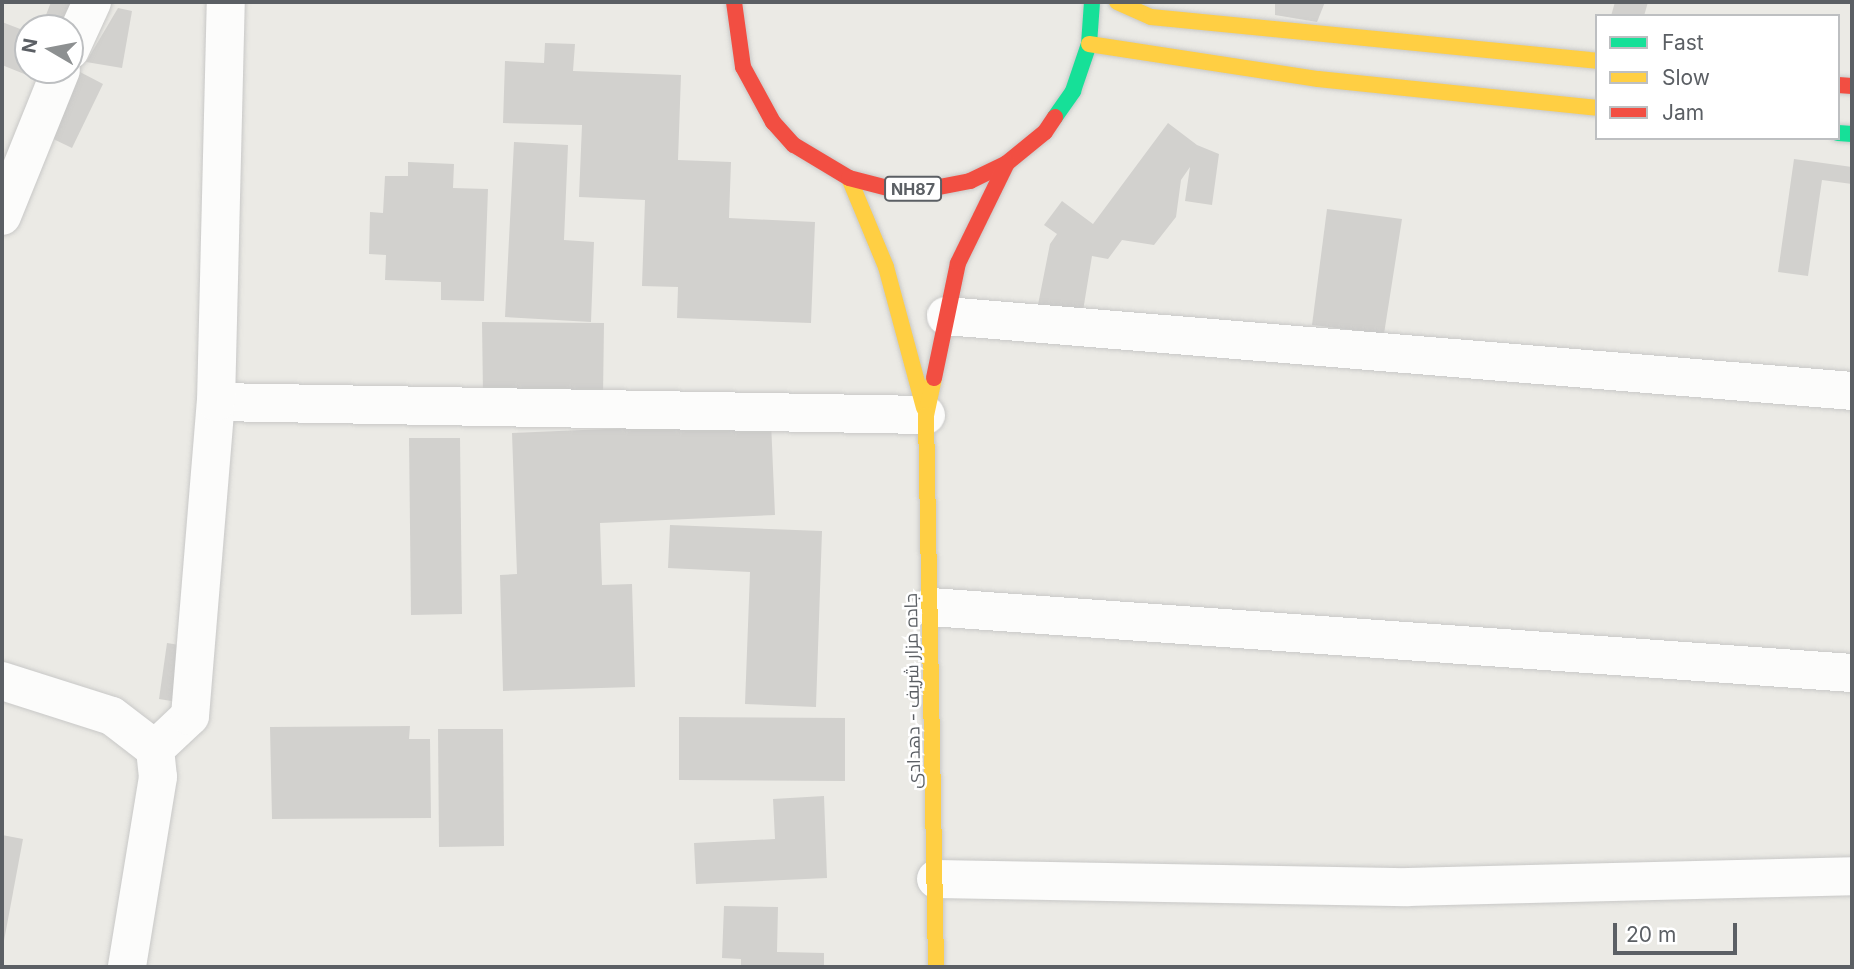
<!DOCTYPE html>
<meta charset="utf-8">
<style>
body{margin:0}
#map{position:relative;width:1854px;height:969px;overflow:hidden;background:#ebeae5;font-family:Inter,Cairo,sans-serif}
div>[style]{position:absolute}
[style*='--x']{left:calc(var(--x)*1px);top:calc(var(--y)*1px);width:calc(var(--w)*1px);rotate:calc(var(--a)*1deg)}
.building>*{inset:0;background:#d2d1ce}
.roads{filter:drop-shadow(0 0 2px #c8c8c7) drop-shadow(0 0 2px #c8c8c7)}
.street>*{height:38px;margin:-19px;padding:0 19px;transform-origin:19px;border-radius:19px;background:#fcfcfb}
.fast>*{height:16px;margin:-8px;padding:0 8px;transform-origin:8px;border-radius:8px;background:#16e098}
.slow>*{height:16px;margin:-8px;padding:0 8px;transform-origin:8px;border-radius:8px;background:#ffcf43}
.jam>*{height:16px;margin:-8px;padding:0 8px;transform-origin:8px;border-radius:8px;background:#f24e42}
span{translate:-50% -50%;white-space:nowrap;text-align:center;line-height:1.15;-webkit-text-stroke:5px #fff;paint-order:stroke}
.shield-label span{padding:2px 5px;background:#fff;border:2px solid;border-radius:5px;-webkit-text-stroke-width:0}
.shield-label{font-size:16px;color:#5b5f64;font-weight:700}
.street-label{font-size:18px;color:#5b5f64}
.frame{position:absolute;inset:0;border:4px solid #5b5f64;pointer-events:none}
.legend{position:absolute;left:1595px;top:14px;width:245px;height:126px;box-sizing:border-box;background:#fff;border:2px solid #bdbfc1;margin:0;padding:9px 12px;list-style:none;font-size:21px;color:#5b5f64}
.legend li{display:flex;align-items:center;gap:14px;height:35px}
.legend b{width:35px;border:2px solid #bdbfc1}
.north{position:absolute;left:14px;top:14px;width:70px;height:70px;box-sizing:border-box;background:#fff;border:2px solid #bdbfc1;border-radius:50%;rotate:280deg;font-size:19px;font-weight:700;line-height:28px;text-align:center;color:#5b5f64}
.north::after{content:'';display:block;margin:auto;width:24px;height:32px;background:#8d9091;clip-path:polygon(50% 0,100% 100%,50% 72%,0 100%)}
.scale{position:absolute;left:1613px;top:923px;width:124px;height:32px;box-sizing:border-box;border:4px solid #5b5f64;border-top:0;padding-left:9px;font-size:21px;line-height:24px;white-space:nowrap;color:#5b5f64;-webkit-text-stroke:5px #fff;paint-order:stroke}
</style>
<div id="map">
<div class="building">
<div style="clip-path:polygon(51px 2px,81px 2px,71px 28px,41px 28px)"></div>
<div style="clip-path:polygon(1275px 2px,1325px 2px,1317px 22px,1275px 15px)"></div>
<div style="clip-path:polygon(1615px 2px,1648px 2px,1644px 16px,1611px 16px)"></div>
<div style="clip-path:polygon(118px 8px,132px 11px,122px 68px,86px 62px)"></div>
<div style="clip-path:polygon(2px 22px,28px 32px,28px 70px,54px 70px,49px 84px,2px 65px)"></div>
<div style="clip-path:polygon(545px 43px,575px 44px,573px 71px,681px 75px,678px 160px,731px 162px,729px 218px,815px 222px,811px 323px,677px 318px,678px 287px,642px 286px,645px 200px,579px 197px,582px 125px,503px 123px,505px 61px,544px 63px)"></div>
<div style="clip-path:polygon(80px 72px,103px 84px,72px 148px,43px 134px)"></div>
<div style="clip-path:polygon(1168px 123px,1197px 145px,1219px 154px,1212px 205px,1185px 201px,1190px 167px,1181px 180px,1176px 217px,1154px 245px,1122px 240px,1108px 259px,1092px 256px,1081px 323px,1036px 315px,1050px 244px,1057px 234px,1044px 225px,1062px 201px,1093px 224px)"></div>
<div style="clip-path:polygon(514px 142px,568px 145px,564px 240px,594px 242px,591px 322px,505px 317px)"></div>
<div style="clip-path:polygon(1794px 159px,1852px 167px,1852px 184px,1822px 180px,1808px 276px,1778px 272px)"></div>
<div style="clip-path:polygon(408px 162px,454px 164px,453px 188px,488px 189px,484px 301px,441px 300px,441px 282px,385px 280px,386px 255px,369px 254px,370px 212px,383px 213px,385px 176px,408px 176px)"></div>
<div style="clip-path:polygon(1327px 209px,1402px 219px,1384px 334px,1312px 325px)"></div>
<div style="clip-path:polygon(482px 322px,604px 323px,603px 396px,483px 395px)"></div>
<div style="clip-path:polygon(771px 422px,775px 515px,600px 523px,602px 585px,632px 584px,635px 687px,503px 691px,500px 575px,517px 574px,512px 433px)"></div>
<div style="clip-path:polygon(409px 438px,460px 438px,462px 614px,411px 615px)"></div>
<div style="clip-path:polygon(670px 525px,822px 531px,816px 707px,745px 704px,750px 572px,668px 568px)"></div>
<div style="clip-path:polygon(167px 643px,192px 647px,184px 703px,159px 699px)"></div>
<div style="clip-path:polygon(679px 717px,845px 718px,845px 781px,679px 780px)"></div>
<div style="clip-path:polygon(410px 726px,409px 739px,430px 739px,431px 818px,272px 819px,270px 727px)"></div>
<div style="clip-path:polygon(438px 729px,503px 729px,504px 846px,439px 847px)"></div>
<div style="clip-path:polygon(824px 796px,827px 878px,696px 884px,694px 843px,775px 839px,773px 799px)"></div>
<div style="clip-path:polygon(2px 835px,23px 839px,3px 946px,2px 946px)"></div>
<div style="clip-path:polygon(724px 906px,778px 907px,777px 952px,824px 953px,824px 967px,741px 967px,741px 959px,722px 958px)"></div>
</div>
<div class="roads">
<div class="street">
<div style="--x:70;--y:50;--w:53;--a:-65.4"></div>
<div style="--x:2;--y:216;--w:157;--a:-68"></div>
<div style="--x:946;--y:316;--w:909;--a:4.73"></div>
<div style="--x:216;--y:402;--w:710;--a:1.05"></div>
<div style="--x:931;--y:607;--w:923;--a:4.1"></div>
<div style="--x:2;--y:681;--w:115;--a:17.7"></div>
<div style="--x:112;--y:716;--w:54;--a:37.5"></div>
<div style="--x:155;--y:749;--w:28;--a:84"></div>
<div style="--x:158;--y:777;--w:193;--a:99.3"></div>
<div style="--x:155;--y:749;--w:48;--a:-43.3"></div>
<div style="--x:190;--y:716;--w:315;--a:-85.3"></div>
<div style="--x:216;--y:402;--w:400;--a:-88.6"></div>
<div style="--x:936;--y:879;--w:472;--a:1"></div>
<div style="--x:1408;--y:887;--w:444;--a:-1.4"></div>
</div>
<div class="fast">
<div style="--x:1055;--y:117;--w:32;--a:-55"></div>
<div style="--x:1073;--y:91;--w:50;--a:-71.2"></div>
<div style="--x:1089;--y:44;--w:42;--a:-85.9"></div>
<div style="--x:1838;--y:133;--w:14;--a:4"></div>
</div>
<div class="slow">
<div style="--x:1117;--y:2;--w:37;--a:24"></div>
<div style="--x:1151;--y:17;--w:448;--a:5.6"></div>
<div style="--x:1089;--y:44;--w:232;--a:8.7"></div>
<div style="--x:1318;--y:79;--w:281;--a:5.9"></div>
<div style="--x:849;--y:178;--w:96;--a:67.4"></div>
<div style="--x:886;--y:267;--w:146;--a:74.9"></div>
<div style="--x:934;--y:378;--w:38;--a:102"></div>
<div style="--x:926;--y:415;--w:552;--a:88.96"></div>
</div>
<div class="jam">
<div style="--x:734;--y:2;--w:66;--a:82.1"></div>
<div style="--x:743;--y:67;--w:63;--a:61.4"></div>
<div style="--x:773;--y:122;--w:31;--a:48"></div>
<div style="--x:794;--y:145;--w:64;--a:31"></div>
<div style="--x:849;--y:178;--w:40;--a:14.4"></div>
<div style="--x:888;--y:188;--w:41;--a:1.4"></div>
<div style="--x:929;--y:189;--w:42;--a:-11"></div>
<div style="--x:970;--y:181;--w:41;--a:-25.9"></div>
<div style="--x:1007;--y:163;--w:49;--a:-39.2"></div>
<div style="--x:1045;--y:132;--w:18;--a:-56"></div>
<div style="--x:1838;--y:85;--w:14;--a:4"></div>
<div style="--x:934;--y:378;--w:117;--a:-78.2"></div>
<div style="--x:958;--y:263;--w:111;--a:-63.9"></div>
</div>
</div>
<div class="shield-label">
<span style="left:913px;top:189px">NH87</span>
</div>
<div class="street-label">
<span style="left:913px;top:691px;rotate:-91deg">جاده مزار شریف - دهدادی</span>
</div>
<div class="frame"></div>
<ul class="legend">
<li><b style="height:9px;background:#16e098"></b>Fast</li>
<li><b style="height:9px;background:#ffcf43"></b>Slow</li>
<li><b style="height:9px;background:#f24e42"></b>Jam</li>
</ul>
<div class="north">N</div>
<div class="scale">20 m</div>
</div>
